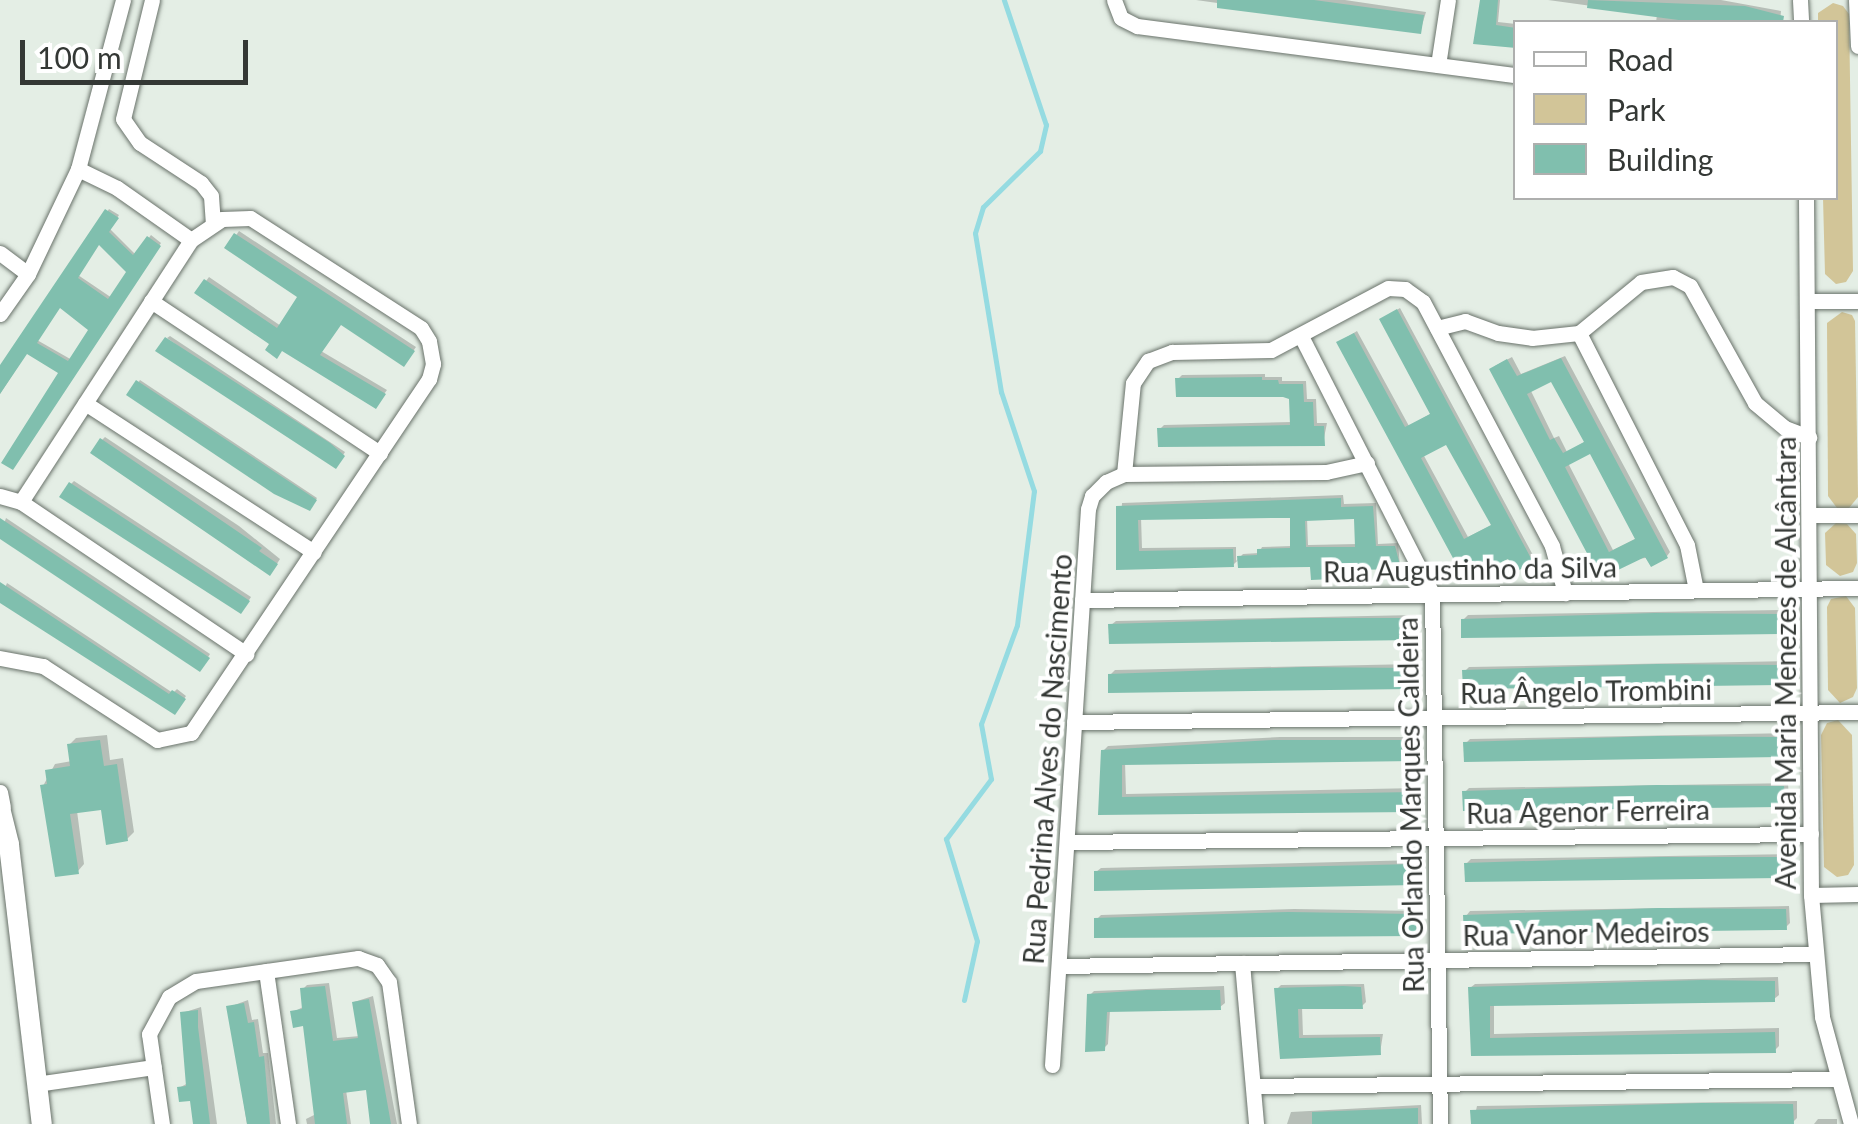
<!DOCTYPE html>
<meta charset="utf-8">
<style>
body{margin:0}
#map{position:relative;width:1858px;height:1124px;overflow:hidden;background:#e4eee5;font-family:Lato,sans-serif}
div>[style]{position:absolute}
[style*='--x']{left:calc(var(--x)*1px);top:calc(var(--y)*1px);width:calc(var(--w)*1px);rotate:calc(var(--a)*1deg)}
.green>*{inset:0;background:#d2c598}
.shadow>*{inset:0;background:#0003}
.stream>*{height:5px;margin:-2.5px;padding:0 2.5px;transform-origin:2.5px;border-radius:2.5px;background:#95dbe1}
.building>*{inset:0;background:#80bfae}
.roads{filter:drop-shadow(0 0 2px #69726a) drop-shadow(0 0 2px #69726a)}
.minor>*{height:15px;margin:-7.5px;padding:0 7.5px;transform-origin:7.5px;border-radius:7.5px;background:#fff}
.tertiary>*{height:20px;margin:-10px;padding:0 10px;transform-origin:10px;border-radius:10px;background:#fff}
span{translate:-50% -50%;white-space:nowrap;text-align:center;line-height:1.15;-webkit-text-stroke:8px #fff;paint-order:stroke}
.street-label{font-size:28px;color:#343835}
.legend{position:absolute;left:1513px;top:20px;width:325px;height:180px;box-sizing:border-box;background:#fff;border:2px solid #aeafae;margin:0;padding:12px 18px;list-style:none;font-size:30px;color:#343835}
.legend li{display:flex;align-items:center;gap:20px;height:50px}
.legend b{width:50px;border:2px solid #aeafae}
.scale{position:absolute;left:20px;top:40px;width:228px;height:45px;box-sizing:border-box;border:5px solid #343835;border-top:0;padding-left:12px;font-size:30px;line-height:35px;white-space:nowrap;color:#343835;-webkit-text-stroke:8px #fff;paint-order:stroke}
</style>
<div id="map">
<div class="green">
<div style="clip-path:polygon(1833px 3px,1843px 6px,1849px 14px,1853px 271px,1846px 282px,1836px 284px,1825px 274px,1823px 198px,1836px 198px,1836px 22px,1818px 22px,1818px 13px)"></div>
<div style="clip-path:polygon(1842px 312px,1852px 315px,1855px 321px,1858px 497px,1849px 508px,1837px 508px,1828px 496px,1827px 323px)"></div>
<div style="clip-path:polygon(1836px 523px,1847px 524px,1856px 534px,1857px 563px,1853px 572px,1840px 576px,1826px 565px,1825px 533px)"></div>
<div style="clip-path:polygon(1846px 596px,1855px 608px,1857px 688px,1853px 697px,1840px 703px,1828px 690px,1827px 607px,1831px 599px)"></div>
<div style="clip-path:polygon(1838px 720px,1852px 735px,1854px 865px,1848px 875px,1837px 877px,1824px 867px,1821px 735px,1827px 723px)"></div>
</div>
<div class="shadow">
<div style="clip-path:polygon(1196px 0,1345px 0,1426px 12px,1420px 32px)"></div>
<div style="clip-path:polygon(1481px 0,1500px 0,1498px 22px,1516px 24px,1516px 47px,1475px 41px)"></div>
<div style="clip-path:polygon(1548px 0,1721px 0,1781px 11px,1780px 22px,1656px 22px,1657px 15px)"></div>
<div style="clip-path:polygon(evenodd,109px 209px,119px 215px,110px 229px,136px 255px,151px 235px,161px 243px,14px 465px,62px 372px,28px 351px,0 394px,0 372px,109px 209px,99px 242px,129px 272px,112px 298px,78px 275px,99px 242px,109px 209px,60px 306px,91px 329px,72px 360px,37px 340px,60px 306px)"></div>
<div style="clip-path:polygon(239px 231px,416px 347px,407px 360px,341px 322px,321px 351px,387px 390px,378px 402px,273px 344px,206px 281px,209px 277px,281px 326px,301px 297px,228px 247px)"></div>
<div style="clip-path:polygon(evenodd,1400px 308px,1534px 557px,1531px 560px,1509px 555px,1477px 558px,1461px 567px,1342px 340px,1357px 331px,1409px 426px,1432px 413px,1385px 317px,1400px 308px,1447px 441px,1494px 524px,1468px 537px,1423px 454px,1447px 441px)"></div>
<div style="clip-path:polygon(170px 336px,345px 452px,338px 463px,167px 338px)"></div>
<div style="clip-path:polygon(evenodd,1565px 356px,1670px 552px,1667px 556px,1614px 561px,1495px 366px,1512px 357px,1521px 374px,1565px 356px,1552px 378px,1586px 441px,1567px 452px,1559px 436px,1554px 438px,1530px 389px,1552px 378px,1565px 356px,1591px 451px,1637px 538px,1613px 550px,1568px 463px,1591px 451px)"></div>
<div style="clip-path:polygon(1265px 374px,1265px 377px,1282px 377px,1282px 381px,1306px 381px,1307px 399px,1316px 399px,1317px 423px,1327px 423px,1323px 443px,1160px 429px,1164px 425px,1292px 422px,1292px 397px,1178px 379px,1182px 375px)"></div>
<div style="clip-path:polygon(140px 380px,317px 498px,311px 506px,130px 394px)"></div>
<div style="clip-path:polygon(105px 437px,239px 526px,280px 559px,273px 570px,102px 440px)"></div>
<div style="clip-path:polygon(74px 481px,251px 597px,244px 608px,71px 484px)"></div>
<div style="clip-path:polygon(evenodd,1343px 495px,1344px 504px,1376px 503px,1378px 544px,1398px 543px,1400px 566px,1357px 568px,1353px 575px,1313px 564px,1240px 558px,1233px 565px,1118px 567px,1122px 503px,1343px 495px,1292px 515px,1292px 546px,1262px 547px,1259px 553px,1243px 554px,1236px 561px,1236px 547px,1142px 548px,1141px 517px,1292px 515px,1343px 495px,1357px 517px,1358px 544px,1308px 545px,1307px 518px,1357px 517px)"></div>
<div style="clip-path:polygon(6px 518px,210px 654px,202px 667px,0 536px)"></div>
<div style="clip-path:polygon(7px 583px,173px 693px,177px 689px,186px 696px,177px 709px,0 600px)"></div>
<div style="clip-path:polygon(1786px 610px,1787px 627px,1783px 632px,1463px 620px,1468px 615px)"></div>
<div style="clip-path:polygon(1416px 615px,1417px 633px,1412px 637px,1111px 625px,1116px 621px)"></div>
<div style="clip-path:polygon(1788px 661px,1789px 678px,1785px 683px,1465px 671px,1469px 667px)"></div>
<div style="clip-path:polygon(1415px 664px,1416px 682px,1411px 687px,1110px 675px,1115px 670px)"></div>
<div style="clip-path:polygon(1789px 733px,1790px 750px,1786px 755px,1466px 743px,1470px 739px)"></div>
<div style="clip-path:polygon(107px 735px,110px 760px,123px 758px,134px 832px,127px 839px,103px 807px,77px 811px,84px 864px,78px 871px,43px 786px,55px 764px,72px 761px,69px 745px,76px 738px)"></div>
<div style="clip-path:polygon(1280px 737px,1417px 737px,1418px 754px,1413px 758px,1125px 762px,1126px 794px,1418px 788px,1418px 805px,1414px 810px,1101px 813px,1103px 751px,1108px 746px)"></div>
<div style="clip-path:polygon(1788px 783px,1789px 800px,1784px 804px,1465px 792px,1469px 788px)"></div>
<div style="clip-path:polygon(1790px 854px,1791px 871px,1786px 876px,1466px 864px,1471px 859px)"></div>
<div style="clip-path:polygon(1419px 860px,1420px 878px,1415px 883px,1096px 872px,1101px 868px)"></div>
<div style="clip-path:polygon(1789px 906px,1790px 923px,1786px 927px,1466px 916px,1470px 911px)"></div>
<div style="clip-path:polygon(1294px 909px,1420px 911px,1420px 929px,1416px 933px,1096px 920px,1101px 915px)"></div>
<div style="clip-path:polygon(1778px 977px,1779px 995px,1774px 999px,1494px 1004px,1494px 1034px,1779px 1028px,1779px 1046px,1775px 1050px,1473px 1053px,1470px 988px,1475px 984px)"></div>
<div style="clip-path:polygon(329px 983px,337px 1038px,360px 1036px,354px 1002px,373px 996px,397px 1124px,373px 1124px,368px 1087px,346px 1090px,351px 1124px,307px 1124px,306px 1119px,316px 1114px,305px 1024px,293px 1012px,305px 1006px,303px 989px,307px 985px)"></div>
<div style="clip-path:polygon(1364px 984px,1366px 1002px,1362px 1006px,1302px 1007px,1303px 1035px,1383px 1034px,1380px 1053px,1282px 1056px,1277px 989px,1281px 985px)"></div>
<div style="clip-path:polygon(1224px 986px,1225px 1003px,1220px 1007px,1110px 1010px,1108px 1044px,1104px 1048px,1090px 995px,1094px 991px)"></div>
<div style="clip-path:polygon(248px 1000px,252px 1020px,258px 1019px,263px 1053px,268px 1053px,276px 1124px,247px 1124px,229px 1007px)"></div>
<div style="clip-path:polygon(201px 1007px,217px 1124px,195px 1124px,192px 1098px,179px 1088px,188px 1083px,182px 1013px)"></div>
<div style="clip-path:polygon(1797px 1101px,1797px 1118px,1793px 1122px,1473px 1124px,1477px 1106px)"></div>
<div style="clip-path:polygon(1421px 1105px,1422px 1124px,1287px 1124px,1291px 1112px)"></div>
<div style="clip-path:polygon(1818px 1119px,1837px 1119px,1837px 1124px,1814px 1124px)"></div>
</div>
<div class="stream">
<div style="--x:964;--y:1000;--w:60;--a:-77.6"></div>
<div style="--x:977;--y:941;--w:107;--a:-106.9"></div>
<div style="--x:946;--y:839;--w:75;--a:-53.1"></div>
<div style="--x:991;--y:779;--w:56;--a:-100.3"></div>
<div style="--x:981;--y:724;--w:105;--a:-70"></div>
<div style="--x:1017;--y:625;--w:135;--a:-82.8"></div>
<div style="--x:1034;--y:491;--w:104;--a:-108.4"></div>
<div style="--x:1001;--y:392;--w:161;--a:-99.3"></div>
<div style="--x:975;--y:233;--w:27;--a:-73"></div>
<div style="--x:983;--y:207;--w:80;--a:-44.5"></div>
<div style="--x:1040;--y:151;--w:27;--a:-77"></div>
<div style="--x:1046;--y:125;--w:132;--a:-108.6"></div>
</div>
<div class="building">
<div style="clip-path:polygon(1217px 0,1314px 0,1424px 15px,1421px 34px,1217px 8px)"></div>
<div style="clip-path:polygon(1480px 0,1498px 0,1496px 25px,1516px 28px,1516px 48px,1473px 44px)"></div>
<div style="clip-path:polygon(1588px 0,1745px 6px,1784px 16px,1783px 22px,1694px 22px,1587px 8px)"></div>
<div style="clip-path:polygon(evenodd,105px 209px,119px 218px,109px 232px,133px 255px,147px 236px,161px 246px,13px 470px,1px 463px,58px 373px,27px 354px,0 394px,0 365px,105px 209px,99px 245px,126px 272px,108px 299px,78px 278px,99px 245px,105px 209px,60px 308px,88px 330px,68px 361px,37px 343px,60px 308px)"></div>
<div style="clip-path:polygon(234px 233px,415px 351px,404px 367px,341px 325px,320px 355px,386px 394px,376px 409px,282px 351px,277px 359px,265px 350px,269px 344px,194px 293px,204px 279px,277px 328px,297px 297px,224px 248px)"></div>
<div style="clip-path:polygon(evenodd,1397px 309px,1533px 562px,1516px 572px,1508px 559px,1481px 572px,1476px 562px,1460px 571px,1336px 342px,1354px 333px,1405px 427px,1430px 414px,1379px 319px,1397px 309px,1446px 445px,1491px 525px,1464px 539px,1421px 458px,1446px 445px)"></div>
<div style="clip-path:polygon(165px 337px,330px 443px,345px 456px,336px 469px,155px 351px)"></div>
<div style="clip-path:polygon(evenodd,1561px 358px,1668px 558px,1651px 567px,1645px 557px,1616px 571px,1613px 564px,1597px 572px,1489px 369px,1507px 359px,1517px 376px,1561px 358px,1551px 382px,1584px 442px,1563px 453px,1554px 438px,1550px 440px,1527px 394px,1551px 382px,1561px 358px,1590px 454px,1635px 539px,1609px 552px,1565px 467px,1590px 454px)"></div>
<div style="clip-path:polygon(1262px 377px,1262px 380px,1278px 380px,1279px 384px,1303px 384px,1304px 402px,1313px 402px,1314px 426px,1324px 426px,1325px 446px,1158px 447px,1157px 428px,1290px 425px,1289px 399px,1283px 397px,1176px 397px,1175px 378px)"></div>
<div style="clip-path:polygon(136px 380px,317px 500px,310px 511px,274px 494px,126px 395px)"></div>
<div style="clip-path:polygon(100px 438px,262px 548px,259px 551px,278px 564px,270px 576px,90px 453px)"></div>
<div style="clip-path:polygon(69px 482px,250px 601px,241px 614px,59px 497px)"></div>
<div style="clip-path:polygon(evenodd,1341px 498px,1341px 507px,1373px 506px,1376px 546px,1395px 546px,1401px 569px,1354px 570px,1354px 578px,1311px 580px,1310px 567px,1238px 568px,1237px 556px,1257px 555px,1257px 549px,1290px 548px,1290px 518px,1275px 518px,1138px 520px,1139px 551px,1233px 549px,1234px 567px,1116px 570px,1116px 506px,1341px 498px,1354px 519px,1355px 547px,1306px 547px,1305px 521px,1354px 519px)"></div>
<div style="clip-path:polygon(0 518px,210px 658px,200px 672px,0 539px)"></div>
<div style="clip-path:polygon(0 582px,169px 694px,172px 690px,186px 699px,175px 715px,0 603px)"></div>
<div style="clip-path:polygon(1655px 613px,1783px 614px,1784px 634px,1461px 638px,1461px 619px)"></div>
<div style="clip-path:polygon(1303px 618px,1412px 618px,1413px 640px,1109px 644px,1108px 624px)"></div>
<div style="clip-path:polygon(1657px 664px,1785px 665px,1786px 685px,1463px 689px,1462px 670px)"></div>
<div style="clip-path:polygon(1302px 667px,1411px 668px,1412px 689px,1108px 693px,1108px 674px)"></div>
<div style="clip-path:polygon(1658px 736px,1786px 737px,1787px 757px,1464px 762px,1463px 742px)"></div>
<div style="clip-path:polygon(100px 740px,104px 766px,117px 764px,128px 841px,106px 845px,101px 810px,70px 814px,79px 874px,55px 877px,40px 785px,47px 784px,45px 770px,70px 766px,67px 744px)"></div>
<div style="clip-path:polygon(1273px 740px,1414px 740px,1414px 761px,1122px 765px,1122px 797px,1414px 792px,1415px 812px,1098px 815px,1101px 750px)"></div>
<div style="clip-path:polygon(1657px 785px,1784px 786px,1786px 807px,1463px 811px,1462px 791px)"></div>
<div style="clip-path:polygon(1659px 857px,1786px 857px,1787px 878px,1465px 882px,1464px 863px)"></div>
<div style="clip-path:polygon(1415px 864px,1416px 885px,1094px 891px,1094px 871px)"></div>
<div style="clip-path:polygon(1658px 908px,1786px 909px,1787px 930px,1464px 934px,1463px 915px)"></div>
<div style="clip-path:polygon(1288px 912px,1416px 914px,1417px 936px,1094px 938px,1094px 918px)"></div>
<div style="clip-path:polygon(1702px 980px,1775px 981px,1775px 1002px,1490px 1006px,1490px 1038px,1775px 1032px,1776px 1053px,1471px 1056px,1468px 987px)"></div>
<div style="clip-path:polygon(325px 986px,333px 1041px,358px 1038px,352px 1002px,369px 999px,391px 1124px,370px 1124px,366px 1090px,343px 1093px,347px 1124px,315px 1124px,303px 1026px,293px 1028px,290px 1011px,302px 1009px,300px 988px)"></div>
<div style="clip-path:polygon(1343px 986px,1361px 987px,1363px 1009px,1298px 1009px,1299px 1038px,1380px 1037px,1381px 1055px,1280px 1059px,1274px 988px)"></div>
<div style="clip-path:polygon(1147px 990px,1220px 990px,1221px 1010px,1107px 1012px,1105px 1051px,1085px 1052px,1087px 994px)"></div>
<div style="clip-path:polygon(244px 1003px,248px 1023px,254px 1022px,259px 1057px,264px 1056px,270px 1124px,247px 1124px,226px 1006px)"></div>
<div style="clip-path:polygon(198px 1010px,198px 1027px,210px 1124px,193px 1124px,190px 1101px,179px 1102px,177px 1087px,186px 1086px,180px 1012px)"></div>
<div style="clip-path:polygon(1702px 1103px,1793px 1104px,1794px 1124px,1471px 1124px,1470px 1110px)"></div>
<div style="clip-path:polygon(1418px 1108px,1418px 1124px,1312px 1124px,1312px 1112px)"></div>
</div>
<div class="roads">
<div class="minor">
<div style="--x:152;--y:0;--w:122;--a:103.7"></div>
<div style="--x:123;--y:119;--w:29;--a:55"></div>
<div style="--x:140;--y:143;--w:73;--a:33.3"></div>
<div style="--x:201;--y:183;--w:16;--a:52"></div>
<div style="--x:211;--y:196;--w:26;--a:86"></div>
<div style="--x:1114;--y:0;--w:19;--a:69"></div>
<div style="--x:1121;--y:18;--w:18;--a:27"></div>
<div style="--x:1137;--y:26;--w:382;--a:7.4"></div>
<div style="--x:1800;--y:0;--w:22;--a:87"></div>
<div style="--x:1856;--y:0;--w:46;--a:87.5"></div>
<div style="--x:1438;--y:65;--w:66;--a:-81.3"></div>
<div style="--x:78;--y:169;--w:43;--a:26"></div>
<div style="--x:117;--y:188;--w:90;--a:35.1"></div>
<div style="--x:1806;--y:198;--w:697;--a:89.59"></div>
<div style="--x:1811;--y:895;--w:122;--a:84.8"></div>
<div style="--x:1822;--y:1017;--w:111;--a:74.8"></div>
<div style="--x:0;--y:253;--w:35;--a:37"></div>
<div style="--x:151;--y:301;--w:275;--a:33.6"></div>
<div style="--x:1809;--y:301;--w:49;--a:0"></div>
<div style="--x:0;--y:314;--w:49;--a:-55"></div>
<div style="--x:28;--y:274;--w:116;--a:-64.5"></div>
<div style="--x:78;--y:169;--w:175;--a:-75.1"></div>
<div style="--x:1437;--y:328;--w:29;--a:-14"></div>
<div style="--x:1465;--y:321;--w:35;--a:20"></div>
<div style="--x:1498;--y:333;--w:34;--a:8"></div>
<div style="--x:1532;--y:338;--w:47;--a:-6.1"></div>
<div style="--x:1579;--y:333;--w:80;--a:-39.4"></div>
<div style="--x:1641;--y:282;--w:32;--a:-9"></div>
<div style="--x:1673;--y:277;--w:19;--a:28"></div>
<div style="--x:1690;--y:286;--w:134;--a:60.9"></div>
<div style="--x:1755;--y:403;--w:39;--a:40"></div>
<div style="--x:1785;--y:428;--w:26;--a:21"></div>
<div style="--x:1579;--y:333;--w:238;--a:63"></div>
<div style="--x:1687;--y:545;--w:46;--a:78.7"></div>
<div style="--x:1301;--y:336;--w:288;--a:63"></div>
<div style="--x:1432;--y:593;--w:531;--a:89.14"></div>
<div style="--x:85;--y:403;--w:273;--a:33.1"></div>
<div style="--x:1124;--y:474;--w:91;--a:-84.4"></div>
<div style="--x:1133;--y:383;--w:27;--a:-56"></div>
<div style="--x:1148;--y:361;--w:26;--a:-21"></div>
<div style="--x:1172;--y:352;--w:99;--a:-1.2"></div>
<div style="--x:1271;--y:350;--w:132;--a:-27.9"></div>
<div style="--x:1388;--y:288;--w:17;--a:3"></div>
<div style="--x:1405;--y:289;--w:22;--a:36"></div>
<div style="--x:1423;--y:302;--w:276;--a:62.1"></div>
<div style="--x:1552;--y:546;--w:49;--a:74.5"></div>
<div style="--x:0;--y:496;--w:22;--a:16"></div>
<div style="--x:21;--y:502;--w:272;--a:34"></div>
<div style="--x:1810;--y:515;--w:48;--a:0"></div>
<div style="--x:1082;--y:600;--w:776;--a:-0.89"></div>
<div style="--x:0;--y:658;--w:44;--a:10.5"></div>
<div style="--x:43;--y:666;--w:136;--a:33"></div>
<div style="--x:157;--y:740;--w:35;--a:-12"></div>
<div style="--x:191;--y:733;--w:427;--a:-56.1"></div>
<div style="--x:429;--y:379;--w:16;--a:-75"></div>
<div style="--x:433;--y:364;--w:23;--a:-100"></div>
<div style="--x:429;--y:341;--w:15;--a:-122"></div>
<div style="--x:421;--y:328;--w:203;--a:-147.2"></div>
<div style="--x:250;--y:218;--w:28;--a:178"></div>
<div style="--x:222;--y:219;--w:37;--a:146"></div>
<div style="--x:191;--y:240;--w:312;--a:123"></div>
<div style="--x:1074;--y:722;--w:784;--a:-0.73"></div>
<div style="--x:0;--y:792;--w:15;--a:79"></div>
<div style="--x:1067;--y:842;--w:744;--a:-0.62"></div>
<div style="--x:1811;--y:895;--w:47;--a:-1.2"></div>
<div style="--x:1242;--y:963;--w:162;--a:85"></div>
<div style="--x:1059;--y:966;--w:755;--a:-0.91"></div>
<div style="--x:266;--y:971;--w:155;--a:81.8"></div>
<div style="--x:1052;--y:1065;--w:557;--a:-86.3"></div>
<div style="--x:1088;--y:509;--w:14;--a:-73"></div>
<div style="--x:1092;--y:496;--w:20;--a:-45"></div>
<div style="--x:1106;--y:482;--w:20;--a:-24"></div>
<div style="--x:1124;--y:474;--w:202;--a:-0.6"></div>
<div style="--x:1326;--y:472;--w:42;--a:-12.4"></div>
<div style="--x:36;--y:1084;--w:119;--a:-8.2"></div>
<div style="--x:1253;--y:1086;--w:583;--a:-0.69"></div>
<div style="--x:162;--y:1124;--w:91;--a:-98.2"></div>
<div style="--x:149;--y:1034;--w:42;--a:-61.6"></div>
<div style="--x:169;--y:997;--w:31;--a:-31"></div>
<div style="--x:196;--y:981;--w:164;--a:-8.1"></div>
<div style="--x:358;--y:958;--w:20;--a:20"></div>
<div style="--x:377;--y:965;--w:21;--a:55"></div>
<div style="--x:389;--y:982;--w:143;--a:82"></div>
</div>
<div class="tertiary">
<div style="--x:0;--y:808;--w:38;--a:76"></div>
<div style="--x:9;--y:845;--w:281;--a:83.3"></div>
</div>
</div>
<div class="street-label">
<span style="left:1470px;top:569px;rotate:-1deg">Rua Augustinho da Silva</span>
<span style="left:1785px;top:663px;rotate:-90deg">Avenida Maria Menezes de Alcântara</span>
<span style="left:1586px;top:691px;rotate:-1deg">Rua Ângelo Trombini</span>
<span style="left:1047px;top:759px;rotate:-86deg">Rua Pedrina Alves do Nascimento</span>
<span style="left:1410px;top:805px;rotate:-91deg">Rua Orlando Marques Caldeira</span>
<span style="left:1588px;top:811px;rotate:-1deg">Rua Agenor Ferreira</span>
<span style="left:1586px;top:933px;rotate:-1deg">Rua Vanor Medeiros</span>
</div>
<ul class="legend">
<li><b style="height:12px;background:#fff"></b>Road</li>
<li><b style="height:28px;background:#d2c598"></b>Park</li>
<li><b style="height:28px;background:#80bfae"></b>Building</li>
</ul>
<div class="scale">100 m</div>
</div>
